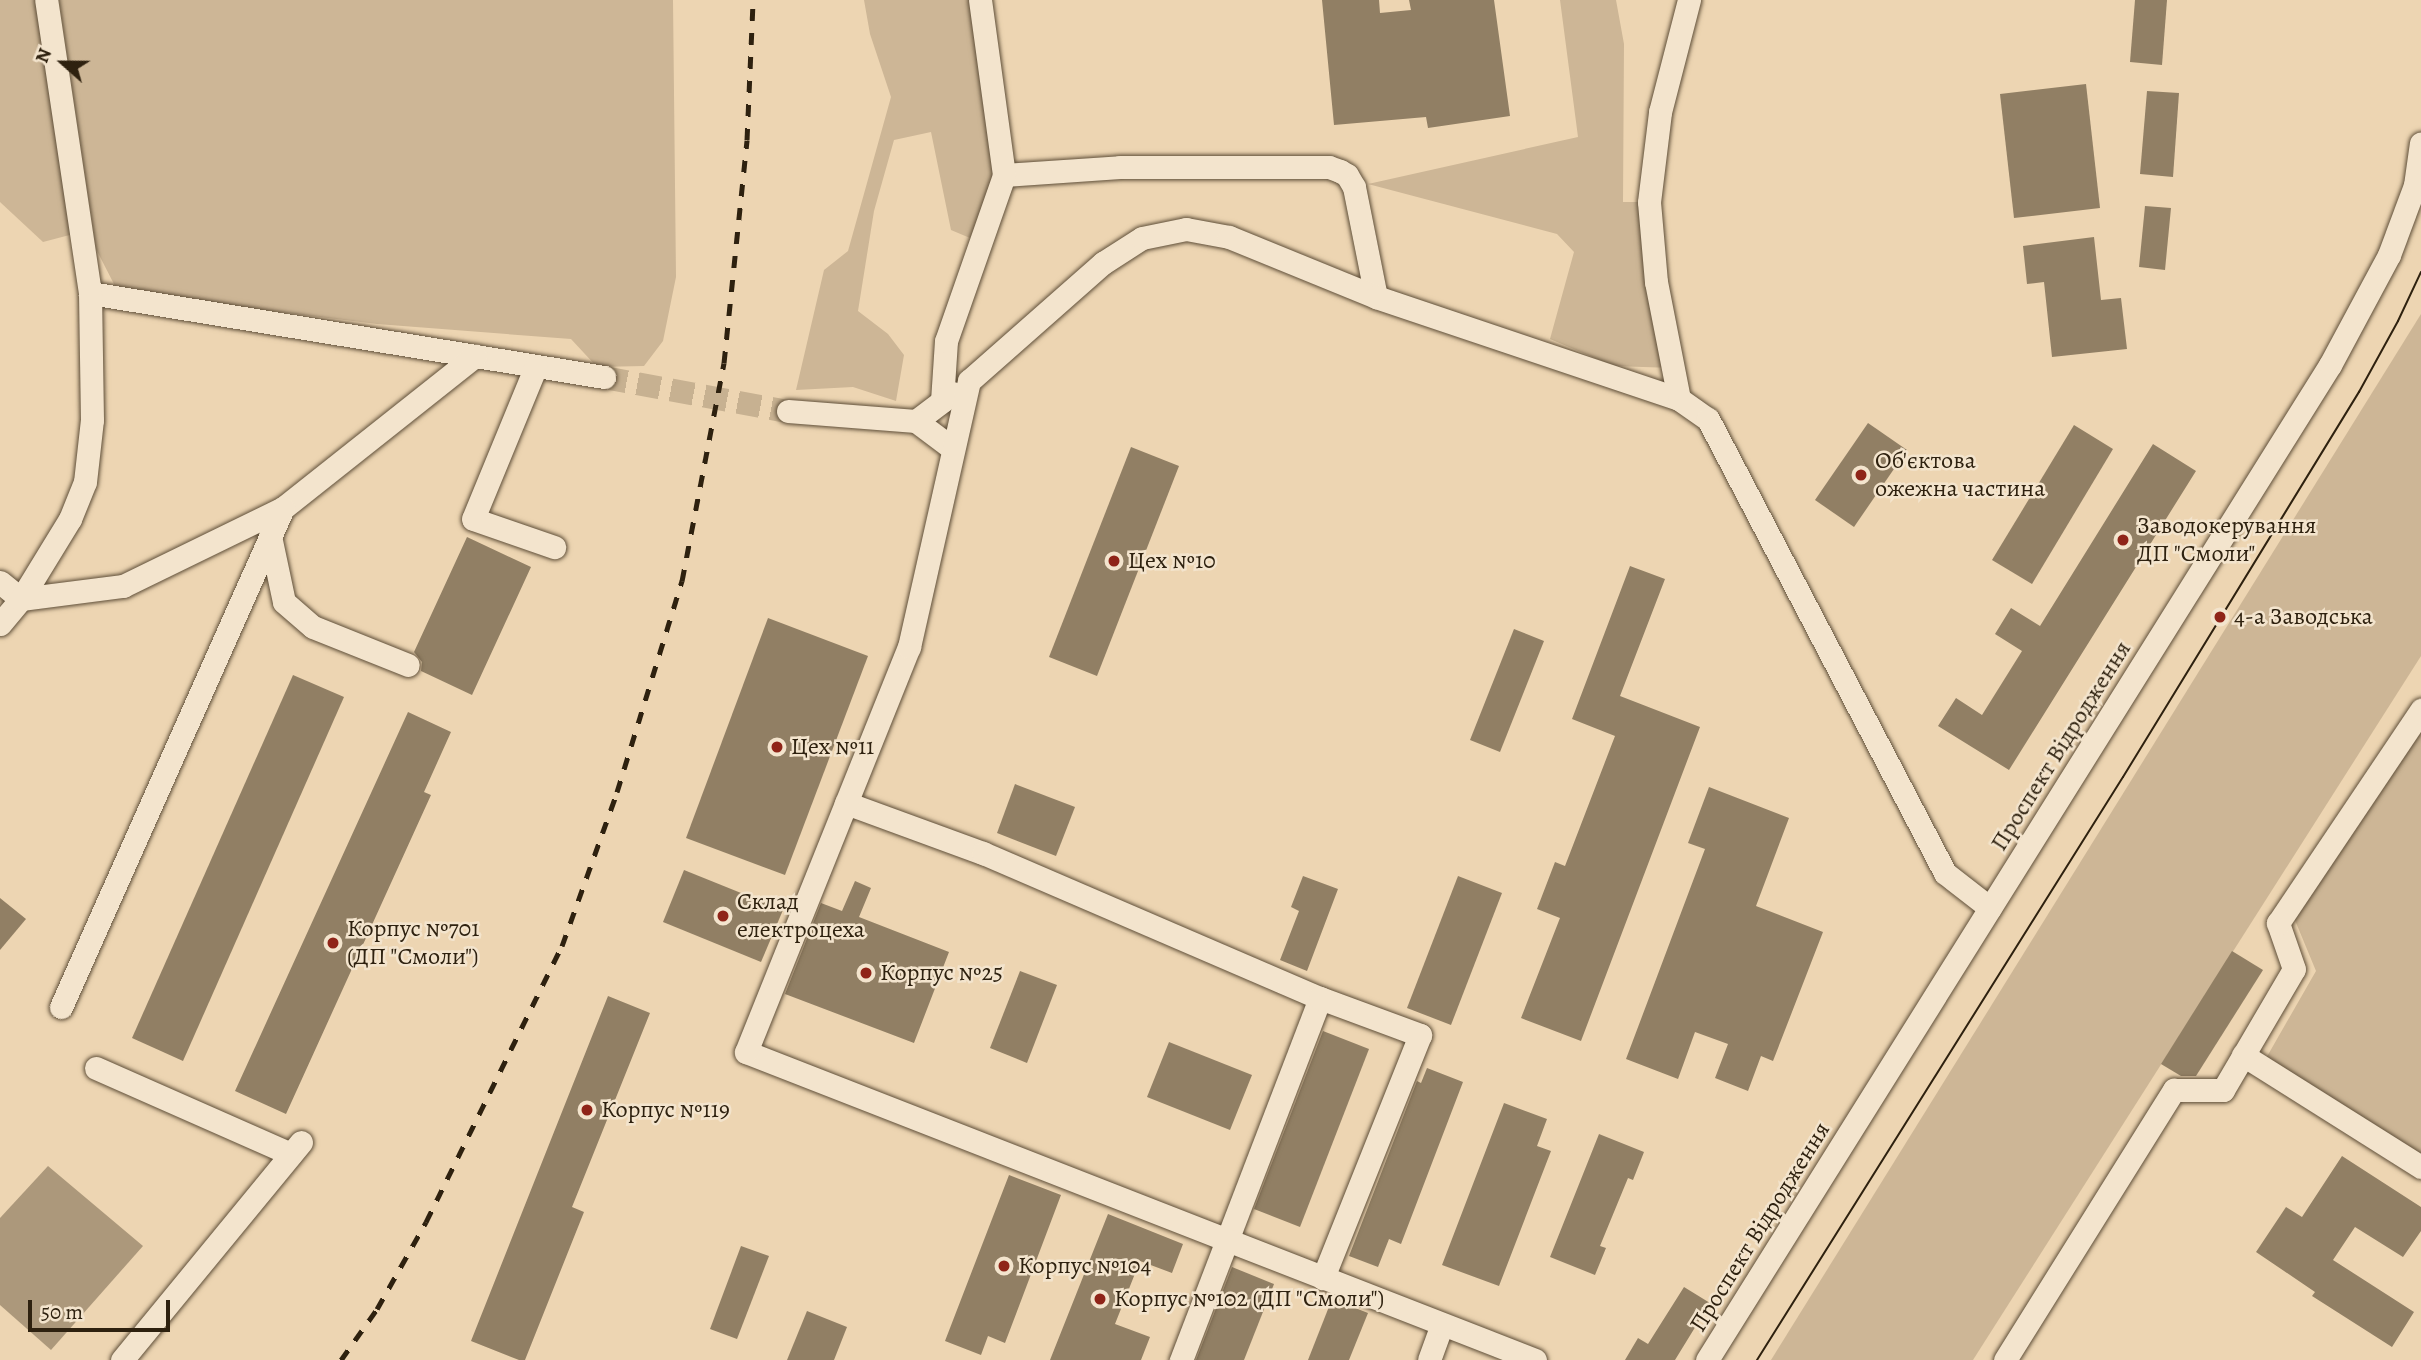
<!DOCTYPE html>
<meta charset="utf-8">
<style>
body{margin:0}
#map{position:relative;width:2421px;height:1360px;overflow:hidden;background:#edd5b2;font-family:Alegreya,serif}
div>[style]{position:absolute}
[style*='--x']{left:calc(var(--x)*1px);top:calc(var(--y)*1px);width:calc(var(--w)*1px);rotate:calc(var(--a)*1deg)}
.green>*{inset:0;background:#cdb696}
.water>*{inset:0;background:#ac987b}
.building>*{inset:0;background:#917f64}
.minor-tunnel>*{height:23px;margin-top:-11.5px;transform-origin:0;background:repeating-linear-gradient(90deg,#c7b191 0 23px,transparent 0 34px)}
.roads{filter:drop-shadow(0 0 2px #5e4e38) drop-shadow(0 0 2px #5e4e38)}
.minor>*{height:23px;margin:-11.5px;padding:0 11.5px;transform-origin:11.5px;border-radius:11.5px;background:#f3e4cd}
.tram>*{height:2px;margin:-1px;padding:0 1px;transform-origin:1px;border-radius:1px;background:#2e210f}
.rail>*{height:5px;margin-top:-2.5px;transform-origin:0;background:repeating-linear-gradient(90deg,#2e210f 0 12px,transparent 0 24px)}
.dots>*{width:19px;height:19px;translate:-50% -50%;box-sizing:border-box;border:4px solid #f3e4cd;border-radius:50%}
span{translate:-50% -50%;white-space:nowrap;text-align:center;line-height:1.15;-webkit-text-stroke:5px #f3e4cd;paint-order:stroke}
.poi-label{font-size:24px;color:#2e210f}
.left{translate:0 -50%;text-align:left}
.street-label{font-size:24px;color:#2e210f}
.north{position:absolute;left:28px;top:28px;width:70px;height:70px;-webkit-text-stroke:5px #f3e4cd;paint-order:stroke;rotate:291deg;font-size:19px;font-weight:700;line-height:28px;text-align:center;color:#2e210f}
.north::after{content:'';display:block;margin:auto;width:24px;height:32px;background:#2e210f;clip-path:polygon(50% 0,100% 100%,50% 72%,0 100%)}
.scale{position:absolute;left:28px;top:1300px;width:142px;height:32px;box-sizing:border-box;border:4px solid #2e210f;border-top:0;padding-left:9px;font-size:21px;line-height:24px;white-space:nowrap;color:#2e210f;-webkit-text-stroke:5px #f3e4cd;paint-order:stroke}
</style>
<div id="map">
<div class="green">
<div style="clip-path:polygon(0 0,46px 0,81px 232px,43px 242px,0 202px)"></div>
<div style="clip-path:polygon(59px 0,673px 0,676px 277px,663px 341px,644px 366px,597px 367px,571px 339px,377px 324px,255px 309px,115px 286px,96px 249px)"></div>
<div style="clip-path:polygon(864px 0,971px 0,996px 176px,970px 238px,951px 230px,931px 132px,894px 140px,874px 211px,858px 311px,888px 334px,904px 355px,896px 401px,853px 387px,796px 390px,824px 270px,848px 251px,891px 97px,870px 34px)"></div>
<div style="clip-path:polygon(1560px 0,1616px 0,1624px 44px,1623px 202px,1649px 202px,1673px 368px,1614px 366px,1550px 339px,1574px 252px,1557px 234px,1368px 184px,1578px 137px)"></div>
<div style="clip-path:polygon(2421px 314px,2421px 656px,1973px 1360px,1771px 1360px)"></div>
<div style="clip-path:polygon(2421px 720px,2421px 1157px,2265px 1060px,2316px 971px,2292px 913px)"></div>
</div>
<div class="water">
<div style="clip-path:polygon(48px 1166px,143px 1246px,51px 1350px,0 1305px,0 1218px)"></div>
</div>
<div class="building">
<div style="clip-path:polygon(1322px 0,1379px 0,1380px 13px,1411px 10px,1409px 0,1494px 0,1510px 116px,1428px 128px,1426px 117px,1334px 125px)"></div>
<div style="clip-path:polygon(2135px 0,2167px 0,2162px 65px,2130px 62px)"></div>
<div style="clip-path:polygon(2086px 84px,2100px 208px,2014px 218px,2000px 94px)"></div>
<div style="clip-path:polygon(2147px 91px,2179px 93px,2173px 177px,2140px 174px)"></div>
<div style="clip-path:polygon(2145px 206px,2171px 208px,2165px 270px,2139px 267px)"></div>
<div style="clip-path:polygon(2094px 237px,2101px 300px,2121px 298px,2127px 349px,2052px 357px,2044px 282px,2027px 284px,2023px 246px)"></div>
<div style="clip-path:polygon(1868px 423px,1907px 450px,1854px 527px,1815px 500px)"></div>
<div style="clip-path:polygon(2074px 425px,2113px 449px,2032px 584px,1992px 560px)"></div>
<div style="clip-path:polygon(2153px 444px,2196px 471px,2009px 770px,1938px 726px,1956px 698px,1982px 715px,2022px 651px,1995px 634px,2011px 608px,2040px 626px)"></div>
<div style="clip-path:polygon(1131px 447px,1179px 466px,1097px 676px,1049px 657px)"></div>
<div style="clip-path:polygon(467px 537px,531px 567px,472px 695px,421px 671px,422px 662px,414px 652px)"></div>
<div style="clip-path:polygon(1630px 566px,1665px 579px,1620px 696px,1700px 727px,1581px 1041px,1521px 1018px,1560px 918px,1537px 909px,1555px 862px,1565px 866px,1615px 736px,1572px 719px)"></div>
<div style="clip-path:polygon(768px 618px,868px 656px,785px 875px,686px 838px)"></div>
<div style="clip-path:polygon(1514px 629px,1544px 641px,1500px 752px,1470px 740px)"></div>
<div style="clip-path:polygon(293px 675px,344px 697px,183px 1061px,132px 1038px)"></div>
<div style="clip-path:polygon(408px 712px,451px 732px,424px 792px,431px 795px,286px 1114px,235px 1091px)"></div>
<div style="clip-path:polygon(1015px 784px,1075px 807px,1056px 856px,997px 833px)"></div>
<div style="clip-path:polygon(1709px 787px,1789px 818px,1756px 906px,1823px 932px,1773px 1061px,1761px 1056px,1748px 1091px,1715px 1078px,1728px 1044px,1695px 1032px,1678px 1079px,1626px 1059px,1705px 849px,1688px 843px)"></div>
<div style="clip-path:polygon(684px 870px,783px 910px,761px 962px,663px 922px)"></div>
<div style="clip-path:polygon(1303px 876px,1338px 889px,1307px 971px,1280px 960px,1299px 911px,1291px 907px)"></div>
<div style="clip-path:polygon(1458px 876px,1502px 893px,1451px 1025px,1407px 1008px)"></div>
<div style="clip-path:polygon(855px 881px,871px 888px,859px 917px,949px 952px,914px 1043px,785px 994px,821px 903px,842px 911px)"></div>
<div style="clip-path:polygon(0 898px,26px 919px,0 950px)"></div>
<div style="clip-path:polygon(2232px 951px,2263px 970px,2196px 1076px,2181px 1076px,2161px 1064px)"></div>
<div style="clip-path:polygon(1020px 971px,1057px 985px,1027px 1063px,990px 1048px)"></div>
<div style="clip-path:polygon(608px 996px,650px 1013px,572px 1207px,584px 1212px,525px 1360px,519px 1360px,471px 1341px)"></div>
<div style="clip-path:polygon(1323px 1031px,1369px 1049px,1300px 1227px,1254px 1209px)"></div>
<div style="clip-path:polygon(1169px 1042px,1252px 1075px,1230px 1130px,1147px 1097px)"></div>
<div style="clip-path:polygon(1427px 1068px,1463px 1082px,1401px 1244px,1389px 1239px,1378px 1267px,1349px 1256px,1417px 1081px,1421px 1083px)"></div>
<div style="clip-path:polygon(1504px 1103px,1547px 1119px,1537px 1146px,1551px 1151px,1499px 1286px,1442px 1265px)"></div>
<div style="clip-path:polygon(1599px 1134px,1644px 1152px,1633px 1180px,1628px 1178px,1600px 1246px,1606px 1248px,1595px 1275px,1550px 1257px)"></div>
<div style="clip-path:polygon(2342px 1156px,2421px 1207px,2421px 1231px,2403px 1257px,2355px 1227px,2333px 1260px,2414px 1312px,2392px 1347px,2312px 1296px,2315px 1292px,2256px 1252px,2286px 1207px,2302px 1217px)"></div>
<div style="clip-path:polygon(1009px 1175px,1061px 1195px,1005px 1343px,988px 1336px,981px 1355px,945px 1341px)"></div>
<div style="clip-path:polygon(1108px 1214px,1183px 1244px,1172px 1273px,1140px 1261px,1115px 1324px,1150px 1337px,1141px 1360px,1050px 1360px)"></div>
<div style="clip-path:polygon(741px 1246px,769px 1256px,737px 1339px,710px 1329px)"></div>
<div style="clip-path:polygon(1232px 1267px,1274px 1284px,1244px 1360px,1196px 1360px)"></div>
<div style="clip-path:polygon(1684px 1287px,1710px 1303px,1675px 1360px,1625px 1360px,1638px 1338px,1648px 1344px)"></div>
<div style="clip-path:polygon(1332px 1299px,1368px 1313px,1349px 1360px,1308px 1360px)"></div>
<div style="clip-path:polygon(807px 1311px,847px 1327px,834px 1360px,787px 1360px)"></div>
</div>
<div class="minor-tunnel">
<div style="--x:604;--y:377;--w:187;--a:10.5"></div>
</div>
<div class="roads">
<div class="minor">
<div style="--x:1004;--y:175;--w:116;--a:-3.9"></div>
<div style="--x:1120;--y:167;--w:209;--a:0"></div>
<div style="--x:1329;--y:167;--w:12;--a:20"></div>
<div style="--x:1340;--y:171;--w:8;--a:30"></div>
<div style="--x:1347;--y:175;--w:14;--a:60"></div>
<div style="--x:1354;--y:187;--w:112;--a:78.7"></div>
<div style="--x:90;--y:293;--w:521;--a:9.28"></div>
<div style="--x:536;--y:366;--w:165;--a:112.4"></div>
<div style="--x:473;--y:519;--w:86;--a:19.1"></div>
<div style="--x:1679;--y:399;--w:119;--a:-101.1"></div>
<div style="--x:1656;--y:282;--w:80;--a:-95"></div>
<div style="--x:1649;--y:202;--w:91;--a:-83"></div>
<div style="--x:1660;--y:112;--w:116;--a:-75.5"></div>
<div style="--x:942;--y:401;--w:60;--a:-86.2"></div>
<div style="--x:946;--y:341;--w:176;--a:-70.7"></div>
<div style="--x:1004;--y:175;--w:177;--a:-97.8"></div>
<div style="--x:788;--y:411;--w:128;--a:4.5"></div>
<div style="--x:916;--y:421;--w:46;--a:-37.1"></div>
<div style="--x:916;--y:421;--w:45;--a:36.9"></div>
<div style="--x:270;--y:536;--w:67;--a:78"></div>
<div style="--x:284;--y:602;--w:38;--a:41"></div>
<div style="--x:313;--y:627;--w:102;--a:21.8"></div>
<div style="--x:0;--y:582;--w:27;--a:39"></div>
<div style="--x:21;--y:599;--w:103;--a:-7.3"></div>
<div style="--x:123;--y:586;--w:178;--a:-26"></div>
<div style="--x:283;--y:508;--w:245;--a:-38.4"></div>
<div style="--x:0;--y:624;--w:33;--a:-50"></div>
<div style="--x:21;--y:599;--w:94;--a:-58.5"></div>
<div style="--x:70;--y:519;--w:40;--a:-68"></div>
<div style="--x:85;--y:482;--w:62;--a:-83.6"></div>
<div style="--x:92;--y:420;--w:127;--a:-90.9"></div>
<div style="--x:90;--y:293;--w:296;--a:-98.5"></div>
<div style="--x:846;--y:803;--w:146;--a:20.1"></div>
<div style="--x:983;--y:853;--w:367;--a:23.3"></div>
<div style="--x:1320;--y:998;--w:388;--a:111"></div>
<div style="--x:1320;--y:998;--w:107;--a:20.3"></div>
<div style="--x:1420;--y:1035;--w:262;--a:111.8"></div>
<div style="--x:61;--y:1007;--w:546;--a:-66.02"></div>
<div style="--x:2243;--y:1055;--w:210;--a:32.2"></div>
<div style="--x:96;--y:1068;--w:213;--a:23.8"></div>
<div style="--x:122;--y:1360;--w:282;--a:-50.6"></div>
<div style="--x:1429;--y:1360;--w:38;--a:-70"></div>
<div style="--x:1535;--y:1360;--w:847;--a:-158.68"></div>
<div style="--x:746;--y:1052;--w:437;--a:-68.1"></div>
<div style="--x:909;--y:647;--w:273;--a:-77.3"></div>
<div style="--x:969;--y:381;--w:179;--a:-41.4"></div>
<div style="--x:1103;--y:263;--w:46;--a:-32.7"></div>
<div style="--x:1142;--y:238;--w:45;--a:-11.6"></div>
<div style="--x:1186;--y:229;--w:44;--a:10.5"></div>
<div style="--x:1229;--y:237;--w:159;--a:22.2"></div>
<div style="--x:1376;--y:297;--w:320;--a:18.6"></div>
<div style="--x:1679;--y:399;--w:35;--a:35"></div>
<div style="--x:1708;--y:419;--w:512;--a:62.43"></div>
<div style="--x:1945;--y:873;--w:57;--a:37.9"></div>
<div style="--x:1707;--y:1360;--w:1174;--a:-57.95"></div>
<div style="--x:2330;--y:365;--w:125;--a:-61.8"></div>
<div style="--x:2389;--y:255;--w:75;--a:-69.6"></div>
<div style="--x:2415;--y:185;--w:42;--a:-81.9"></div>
<div style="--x:2005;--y:1360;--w:319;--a:-58"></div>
<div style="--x:2174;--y:1090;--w:49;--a:0"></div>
<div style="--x:2223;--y:1090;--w:140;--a:-59.6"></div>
<div style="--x:2294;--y:969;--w:49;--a:-109.2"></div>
<div style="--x:2278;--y:923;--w:257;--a:-56.1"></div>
</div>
</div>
<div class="tram">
<div style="--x:1757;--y:1360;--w:688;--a:-57.88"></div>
<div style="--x:2123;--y:777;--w:452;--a:-58.5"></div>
<div style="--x:2359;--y:392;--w:81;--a:-61.2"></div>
<div style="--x:2398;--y:321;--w:54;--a:-64.9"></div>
</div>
<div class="rail">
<div style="--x:341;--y:1360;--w:62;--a:-54.8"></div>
<div style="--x:377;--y:1309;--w:100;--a:-60.6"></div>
<div style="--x:426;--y:1222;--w:308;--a:-63.8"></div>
<div style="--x:562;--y:946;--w:164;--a:-70.3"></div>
<div style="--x:617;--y:792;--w:221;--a:-72.9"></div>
<div style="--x:682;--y:581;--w:222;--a:-79.1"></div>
<div style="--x:724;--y:363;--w:224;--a:-84.1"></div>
<div style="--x:747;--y:140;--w:140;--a:-87.5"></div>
</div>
<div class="dots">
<div style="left:1861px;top:475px;background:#8f2418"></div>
<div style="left:2123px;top:540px;background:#8f2418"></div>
<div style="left:1114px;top:561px;background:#8f2418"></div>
<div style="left:2220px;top:617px;background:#8f2418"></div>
<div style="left:777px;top:747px;background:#8f2418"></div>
<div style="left:723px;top:916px;background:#8f2418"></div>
<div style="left:333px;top:943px;background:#8f2418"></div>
<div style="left:866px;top:973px;background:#8f2418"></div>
<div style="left:587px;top:1110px;background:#8f2418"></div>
<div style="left:1004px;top:1266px;background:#8f2418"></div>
<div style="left:1100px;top:1299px;background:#8f2418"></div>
</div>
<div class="poi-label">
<span class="left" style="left:1875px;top:475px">Об'єктова<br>ожежна частина</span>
<span class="left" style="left:2137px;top:540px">Заводокерування<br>ДП "Смоли"</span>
<span class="left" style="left:1128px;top:561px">Цех №10</span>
<span class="left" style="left:2234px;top:617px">4-а Заводська</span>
<span class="left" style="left:791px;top:747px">Цех №11</span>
<span class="left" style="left:737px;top:916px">Склад<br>електроцеха</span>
<span class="left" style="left:347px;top:943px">Корпус №701<br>(ДП "Смоли")</span>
<span class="left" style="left:880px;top:973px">Корпус №25</span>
<span class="left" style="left:601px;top:1110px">Корпус №119</span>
<span class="left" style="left:1018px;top:1266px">Корпус №104</span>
<span class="left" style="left:1114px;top:1299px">Корпус №102 (ДП "Смоли")</span>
</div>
<div class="street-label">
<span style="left:2061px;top:746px;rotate:-58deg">Проспект Відродження</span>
<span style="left:1760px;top:1227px;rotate:-58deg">Проспект Відродження</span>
</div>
<div class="north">N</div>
<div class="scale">50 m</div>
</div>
